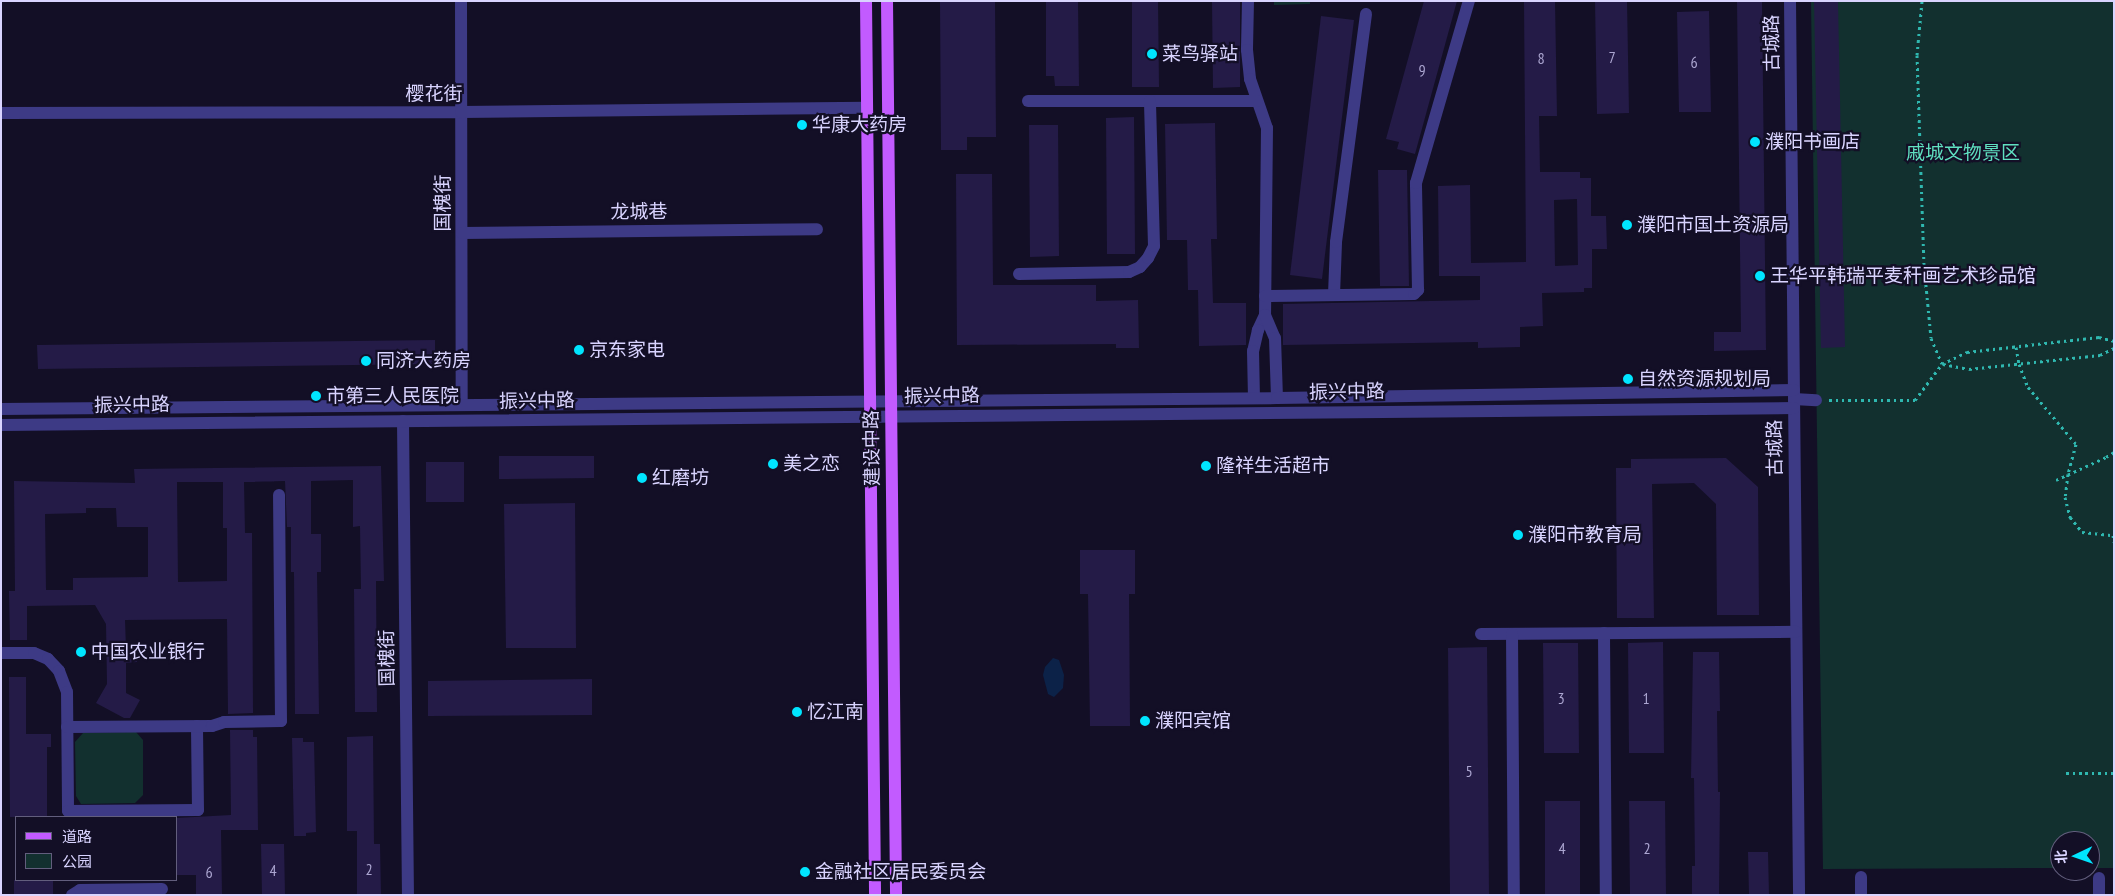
<!DOCTYPE html>
<meta charset="utf-8">
<style>
body{margin:0}
#map{position:relative;width:2115px;height:896px;overflow:hidden;background:#130f26;font-family:"PT Sans Narrow","Noto Sans SC",sans-serif}
div>[style]{position:absolute}
[style*='--x']{left:calc(var(--x)*1px);top:calc(var(--y)*1px);width:calc(var(--w)*1px);rotate:calc(var(--a)*1deg)}
.green>*{inset:0;background:#12302f}
.water>*{inset:0;background:#0c2248}
.building>*{inset:0;background:#241b47}
.path>*{height:3px;margin-top:-1.5px;transform-origin:0;background:repeating-linear-gradient(90deg,#2fb8b0 0 2.5px,transparent 0 6.5px)}
.minor>*{height:12px;margin:-6px;padding:0 6px;transform-origin:6px;border-radius:6px;background:#3d3a85}
.major>*{height:12px;margin:-6px;padding:0 6px;transform-origin:6px;border-radius:6px;background:#c25bff}
.dots>*{width:14px;height:14px;translate:-50% -50%;box-sizing:border-box;border:2px solid #130f26;border-radius:50%}
span{translate:-50% -50%;white-space:nowrap;text-align:center;line-height:1.15;-webkit-text-stroke:4.5px #130f26;paint-order:stroke}
.number-label{font-size:16px;color:#aca6d1}
.number-label span{-webkit-text-stroke-width:0}
.street-label{font-size:19px;color:#d9d4ff}
.poi-label{font-size:19px;color:#d9d4ff}
.left{translate:0 -50%;text-align:left}
.park-label{font-size:19px;color:#5fe0c0}
.frame{position:absolute;inset:0;border:2px solid #d9d4ff;pointer-events:none}
.legend{position:absolute;left:15px;top:816px;width:162px;height:65px;box-sizing:border-box;background:#130f26;border:1px solid #625e7d;margin:0;padding:6px 9px;list-style:none;font-size:15px;color:#d9d4ff}
.legend li{display:flex;align-items:center;gap:10px;height:25px}
.legend b{width:25px;border:1px solid #625e7d}
.north{position:absolute;left:2050px;top:831px;width:50px;height:50px;box-sizing:border-box;background:#130f26;border:1px solid #625e7d;border-radius:50%;rotate:267deg;font-size:14px;font-weight:700;line-height:20px;text-align:center;color:#d9d4ff}
.north::after{content:'';display:block;margin:auto;width:18px;height:22px;background:#00e5ff;clip-path:polygon(50% 0,100% 100%,50% 72%,0 100%)}
</style>
<div id="map">
<div class="green">
<div style="clip-path:polygon(1274px 1px,1310px 1px,1310px 4px,1274px 5px)"></div>
<div style="clip-path:polygon(1811px 1px,2114px 1px,2114px 868px,2090px 868px,2090px 841px,2060px 841px,2060px 868px,1823px 869px)"></div>
<div style="clip-path:polygon(136px 732px,143px 740px,143px 795px,135px 803px,81px 804px,76px 796px,75px 742px,83px 733px)"></div>
</div>
<div class="water">
<div style="clip-path:polygon(1053px 658px,1059px 660px,1064px 675px,1063px 688px,1054px 697px,1048px 694px,1043px 675px,1045px 667px)"></div>
</div>
<div class="building">
<div style="clip-path:polygon(995px 1px,996px 137px,967px 137px,967px 150px,941px 150px,940px 2px)"></div>
<div style="clip-path:polygon(1046px 1px,1078px 1px,1079px 86px,1055px 86px,1054px 76px,1046px 76px)"></div>
<div style="clip-path:polygon(1132px 1px,1158px 1px,1159px 87px,1132px 87px)"></div>
<div style="clip-path:polygon(1212px 1px,1240px 1px,1240px 87px,1213px 88px)"></div>
<div style="clip-path:polygon(1424px 1px,1457px 1px,1415px 154px,1397px 149px,1399px 142px,1386px 139px)"></div>
<div style="clip-path:polygon(evenodd,1524px 1px,1555px 1px,1557px 116px,1539px 116px,1540px 172px,1580px 172px,1580px 178px,1591px 178px,1591px 216px,1606px 216px,1607px 249px,1592px 249px,1592px 288px,1584px 288px,1584px 292px,1542px 293px,1543px 326px,1520px 327px,1520px 347px,1478px 348px,1478px 342px,1283px 345px,1283px 304px,1480px 300px,1480px 276px,1439px 276px,1438px 186px,1470px 185px,1471px 263px,1526px 262px,1524px 1px,1577px 199px,1578px 265px,1555px 266px,1554px 200px,1577px 199px)"></div>
<div style="clip-path:polygon(1595px 1px,1627px 1px,1629px 113px,1597px 114px)"></div>
<div style="clip-path:polygon(1737px 1px,1762px 1px,1766px 350px,1714px 351px,1714px 332px,1741px 332px)"></div>
<div style="clip-path:polygon(1814px 1px,1838px 1px,1845px 347px,1821px 348px)"></div>
<div style="clip-path:polygon(1709px 11px,1711px 112px,1679px 112px,1677px 12px)"></div>
<div style="clip-path:polygon(1321px 16px,1354px 20px,1322px 279px,1290px 275px)"></div>
<div style="clip-path:polygon(1134px 117px,1135px 254px,1107px 254px,1106px 118px)"></div>
<div style="clip-path:polygon(1215px 123px,1217px 239px,1211px 239px,1213px 303px,1246px 303px,1246px 345px,1199px 346px,1198px 290px,1188px 290px,1187px 240px,1167px 240px,1165px 124px)"></div>
<div style="clip-path:polygon(1029px 125px,1058px 125px,1059px 256px,1030px 257px)"></div>
<div style="clip-path:polygon(1378px 170px,1407px 170px,1409px 286px,1380px 286px)"></div>
<div style="clip-path:polygon(956px 174px,992px 174px,993px 285px,1096px 285px,1096px 301px,1138px 300px,1139px 348px,1116px 348px,1116px 344px,957px 345px)"></div>
<div style="clip-path:polygon(435px 340px,435px 364px,38px 369px,37px 345px)"></div>
<div style="clip-path:polygon(499px 456px,594px 456px,594px 478px,499px 479px)"></div>
<div style="clip-path:polygon(1726px 458px,1758px 487px,1759px 615px,1717px 615px,1716px 504px,1694px 483px,1652px 484px,1654px 618px,1617px 618px,1616px 468px,1631px 468px,1631px 459px)"></div>
<div style="clip-path:polygon(426px 462px,464px 462px,464px 502px,426px 502px)"></div>
<div style="clip-path:polygon(evenodd,381px 466px,384px 581px,376px 581px,377px 712px,355px 712px,354px 589px,361px 589px,360px 526px,353px 527px,353px 480px,311px 481px,311px 534px,321px 534px,321px 572px,317px 572px,319px 714px,295px 714px,294px 572px,291px 572px,291px 527px,287px 527px,285px 481px,244px 482px,245px 533px,252px 533px,253px 713px,228px 714px,227px 619px,125px 620px,126px 648px,137px 648px,137px 662px,126px 663px,126px 693px,140px 700px,130px 718px,124px 718px,96px 703px,107px 684px,106px 624px,95px 605px,27px 606px,27px 640px,10px 640px,9px 591px,15px 591px,14px 481px,135px 483px,134px 469px,381px 466px,177px 482px,223px 482px,223px 528px,227px 528px,227px 581px,178px 582px,177px 482px,381px 466px,86px 508px,116px 508px,117px 527px,148px 527px,148px 577px,73px 578px,73px 590px,46px 590px,45px 514px,86px 513px,86px 508px)"></div>
<div style="clip-path:polygon(575px 503px,576px 648px,506px 648px,504px 504px)"></div>
<div style="clip-path:polygon(1080px 550px,1135px 550px,1135px 594px,1129px 594px,1130px 726px,1090px 726px,1088px 594px,1080px 594px)"></div>
<div style="clip-path:polygon(1663px 642px,1664px 753px,1629px 753px,1628px 643px)"></div>
<div style="clip-path:polygon(1543px 643px,1578px 643px,1579px 753px,1544px 753px)"></div>
<div style="clip-path:polygon(1487px 647px,1489px 895px,1450px 895px,1448px 648px)"></div>
<div style="clip-path:polygon(1693px 652px,1719px 652px,1720px 711px,1717px 711px,1718px 792px,1720px 792px,1719px 895px,1692px 895px,1692px 866px,1695px 866px,1694px 778px,1691px 778px)"></div>
<div style="clip-path:polygon(9px 677px,26px 677px,26px 734px,51px 734px,51px 747px,47px 747px,47px 817px,10px 817px)"></div>
<div style="clip-path:polygon(592px 679px,592px 715px,428px 716px,428px 681px)"></div>
<div style="clip-path:polygon(230px 730px,253px 730px,253px 737px,257px 737px,258px 830px,221px 830px,222px 895px,196px 895px,196px 875px,176px 875px,176px 818px,231px 815px)"></div>
<div style="clip-path:polygon(373px 736px,374px 844px,380px 844px,381px 895px,357px 895px,357px 831px,347px 831px,347px 737px)"></div>
<div style="clip-path:polygon(292px 738px,303px 738px,303px 742px,314px 742px,316px 832px,306px 833px,306px 836px,294px 836px)"></div>
<div style="clip-path:polygon(1545px 801px,1580px 801px,1580px 895px,1545px 895px)"></div>
<div style="clip-path:polygon(1629px 801px,1665px 801px,1666px 895px,1630px 895px)"></div>
<div style="clip-path:polygon(261px 844px,284px 844px,285px 895px,262px 895px)"></div>
<div style="clip-path:polygon(1748px 852px,1768px 852px,1769px 895px,1749px 895px)"></div>
<div style="clip-path:polygon(14px 880px,53px 881px,53px 895px,14px 895px)"></div>
</div>
<div class="path">
<div style="--x:1922;--y:1;--w:54;--a:95.3"></div>
<div style="--x:1917;--y:55;--w:210;--a:88.1"></div>
<div style="--x:1924;--y:265;--w:73;--a:84.5"></div>
<div style="--x:1931;--y:338;--w:28;--a:67"></div>
<div style="--x:2016;--y:347;--w:17;--a:80"></div>
<div style="--x:2019;--y:364;--w:25;--a:69"></div>
<div style="--x:2028;--y:387;--w:75;--a:49.9"></div>
<div style="--x:2076;--y:444;--w:31;--a:105"></div>
<div style="--x:2068;--y:474;--w:23;--a:97"></div>
<div style="--x:2065;--y:497;--w:21;--a:76"></div>
<div style="--x:2070;--y:517;--w:19;--a:51"></div>
<div style="--x:2082;--y:532;--w:31;--a:6"></div>
<div style="--x:2113;--y:535;--w:7;--a:82"></div>
<div style="--x:1943;--y:364;--w:26;--a:11"></div>
<div style="--x:1969;--y:369;--w:132;--a:-6.1"></div>
<div style="--x:2100;--y:355;--w:16;--a:-27"></div>
<div style="--x:1829;--y:400;--w:86;--a:0"></div>
<div style="--x:1915;--y:400;--w:45;--a:-53.1"></div>
<div style="--x:1942;--y:364;--w:28;--a:-26"></div>
<div style="--x:1967;--y:352;--w:133;--a:-6.5"></div>
<div style="--x:2099;--y:337;--w:16;--a:15"></div>
<div style="--x:2056;--y:480;--w:55;--a:-24.7"></div>
<div style="--x:2106;--y:457;--w:9;--a:-32"></div>
<div style="--x:2066;--y:773;--w:48;--a:0"></div>
</div>
<div class="minor">
<div style="--x:461;--y:1;--w:403;--a:89.9"></div>
<div style="--x:1248;--y:1;--w:49;--a:91.2"></div>
<div style="--x:1247;--y:50;--w:29;--a:84"></div>
<div style="--x:1250;--y:79;--w:52;--a:70.9"></div>
<div style="--x:1267;--y:128;--w:187;--a:90.6"></div>
<div style="--x:1265;--y:315;--w:17;--a:115"></div>
<div style="--x:1258;--y:330;--w:22;--a:103"></div>
<div style="--x:1253;--y:351;--w:47;--a:88.8"></div>
<div style="--x:1790;--y:1;--w:894;--a:89.42"></div>
<div style="--x:1028;--y:101;--w:229;--a:0"></div>
<div style="--x:1;--y:113;--w:460;--a:-0.1"></div>
<div style="--x:461;--y:112;--w:406;--a:-0.6"></div>
<div style="--x:462;--y:233;--w:355;--a:-0.6"></div>
<div style="--x:1019;--y:274;--w:110;--a:-1"></div>
<div style="--x:1129;--y:272;--w:12;--a:-24"></div>
<div style="--x:1140;--y:267;--w:12;--a:-48"></div>
<div style="--x:1148;--y:258;--w:13;--a:-63"></div>
<div style="--x:1154;--y:246;--w:145;--a:-91.6"></div>
<div style="--x:1334;--y:295;--w:53;--a:-87.8"></div>
<div style="--x:1336;--y:242;--w:230;--a:-82.5"></div>
<div style="--x:1265;--y:296;--w:149;--a:-0.8"></div>
<div style="--x:1414;--y:294;--w:6;--a:-45"></div>
<div style="--x:1418;--y:290;--w:107;--a:-91.1"></div>
<div style="--x:1416;--y:183;--w:190;--a:-73.8"></div>
<div style="--x:1265;--y:315;--w:25;--a:67"></div>
<div style="--x:1275;--y:338;--w:60;--a:88.1"></div>
<div style="--x:1794;--y:399;--w:22;--a:3"></div>
<div style="--x:1;--y:409;--w:1276;--a:-0.49"></div>
<div style="--x:1277;--y:398;--w:517;--a:-0.89"></div>
<div style="--x:403;--y:421;--w:474;--a:89.4"></div>
<div style="--x:1;--y:425;--w:1793;--a:-0.54"></div>
<div style="--x:1604;--y:633;--w:262;--a:89.6"></div>
<div style="--x:1481;--y:634;--w:315;--a:-0.4"></div>
<div style="--x:1512;--y:634;--w:261;--a:89.6"></div>
<div style="--x:1;--y:653;--w:33;--a:0"></div>
<div style="--x:34;--y:653;--w:15;--a:23"></div>
<div style="--x:48;--y:659;--w:16;--a:47"></div>
<div style="--x:59;--y:671;--w:22;--a:69"></div>
<div style="--x:67;--y:692;--w:119;--a:89.5"></div>
<div style="--x:68;--y:811;--w:130;--a:-0.4"></div>
<div style="--x:198;--y:810;--w:84;--a:-90.7"></div>
<div style="--x:67;--y:727;--w:145;--a:-0.4"></div>
<div style="--x:212;--y:726;--w:13;--a:-18"></div>
<div style="--x:224;--y:722;--w:57;--a:-1"></div>
<div style="--x:281;--y:721;--w:226;--a:-90.5"></div>
<div style="--x:1861;--y:877;--w:18;--a:90"></div>
<div style="--x:2099;--y:878;--w:17;--a:90"></div>
<div style="--x:72;--y:895;--w:9;--a:-32"></div>
<div style="--x:80;--y:890;--w:82;--a:-0.7"></div>
</div>
<div class="major">
<div style="--x:866;--y:1;--w:894;--a:89.42"></div>
<div style="--x:887;--y:1;--w:894;--a:89.42"></div>
</div>
<div class="dots">
<div style="left:1152px;top:54px;background:#00e5ff"></div>
<div style="left:802px;top:125px;background:#00e5ff"></div>
<div style="left:1755px;top:142px;background:#00e5ff"></div>
<div style="left:1627px;top:225px;background:#00e5ff"></div>
<div style="left:1760px;top:276px;background:#00e5ff"></div>
<div style="left:579px;top:350px;background:#00e5ff"></div>
<div style="left:366px;top:361px;background:#00e5ff"></div>
<div style="left:1628px;top:379px;background:#00e5ff"></div>
<div style="left:316px;top:396px;background:#00e5ff"></div>
<div style="left:773px;top:464px;background:#00e5ff"></div>
<div style="left:1206px;top:466px;background:#00e5ff"></div>
<div style="left:642px;top:478px;background:#00e5ff"></div>
<div style="left:1518px;top:535px;background:#00e5ff"></div>
<div style="left:81px;top:652px;background:#00e5ff"></div>
<div style="left:797px;top:712px;background:#00e5ff"></div>
<div style="left:1145px;top:721px;background:#00e5ff"></div>
<div style="left:805px;top:872px;background:#00e5ff"></div>
</div>
<div class="number-label">
<span style="left:1612px;top:57px">7</span>
<span style="left:1541px;top:58px">8</span>
<span style="left:1694px;top:62px">6</span>
<span style="left:1422px;top:70px">9</span>
<span style="left:1561px;top:698px">3</span>
<span style="left:1646px;top:698px">1</span>
<span style="left:1469px;top:771px">5</span>
<span style="left:1562px;top:848px">4</span>
<span style="left:1647px;top:848px">2</span>
<span style="left:369px;top:869px">2</span>
<span style="left:273px;top:870px">4</span>
<span style="left:209px;top:872px">6</span>
</div>
<div class="street-label">
<span style="left:1772px;top:43px;rotate:-91deg">古城路</span>
<span style="left:434px;top:94px">樱花街</span>
<span style="left:443px;top:203px;rotate:-90deg">国槐街</span>
<span style="left:639px;top:212px;rotate:-1deg">龙城巷</span>
<span style="left:1347px;top:392px;rotate:-1deg">振兴中路</span>
<span style="left:942px;top:396px;rotate:-1deg">振兴中路</span>
<span style="left:537px;top:401px;rotate:-1deg">振兴中路</span>
<span style="left:132px;top:405px;rotate:-1deg">振兴中路</span>
<span style="left:872px;top:448px;rotate:-91deg">建设中路</span>
<span style="left:1775px;top:448px;rotate:-91deg">古城路</span>
<span style="left:387px;top:658px;rotate:-91deg">国槐街</span>
</div>
<div class="poi-label">
<span class="left" style="left:1162px;top:54px">菜鸟驿站</span>
<span class="left" style="left:812px;top:125px">华康大药房</span>
<span class="left" style="left:1765px;top:142px">濮阳书画店</span>
<span class="left" style="left:1637px;top:225px">濮阳市国土资源局</span>
<span class="left" style="left:1770px;top:276px">王华平韩瑞平麦秆画艺术珍品馆</span>
<span class="left" style="left:589px;top:350px">京东家电</span>
<span class="left" style="left:376px;top:361px">同济大药房</span>
<span class="left" style="left:1638px;top:379px">自然资源规划局</span>
<span class="left" style="left:326px;top:396px">市第三人民医院</span>
<span class="left" style="left:783px;top:464px">美之恋</span>
<span class="left" style="left:1216px;top:466px">隆祥生活超市</span>
<span class="left" style="left:652px;top:478px">红磨坊</span>
<span class="left" style="left:1528px;top:535px">濮阳市教育局</span>
<span class="left" style="left:91px;top:652px">中国农业银行</span>
<span class="left" style="left:807px;top:712px">忆江南</span>
<span class="left" style="left:1155px;top:721px">濮阳宾馆</span>
<span class="left" style="left:815px;top:872px">金融社区居民委员会</span>
</div>
<div class="park-label">
<span style="left:1963px;top:153px">戚城文物景区</span>
</div>
<div class="frame"></div>
<ul class="legend">
<li><b style="height:6px;background:#c25bff"></b>道路</li>
<li><b style="height:14px;background:#12302f"></b>公园</li>
</ul>
<div class="north">北</div>
</div>
